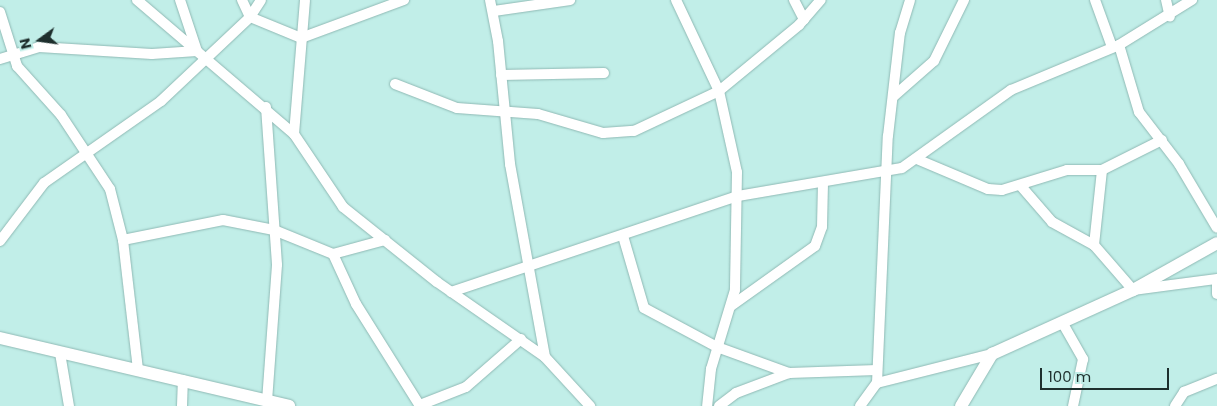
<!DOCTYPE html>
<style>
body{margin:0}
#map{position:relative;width:1217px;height:406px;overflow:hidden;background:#c1eee8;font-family:Poppins,sans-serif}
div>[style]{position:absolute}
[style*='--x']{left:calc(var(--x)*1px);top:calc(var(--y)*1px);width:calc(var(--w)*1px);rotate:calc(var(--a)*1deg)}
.roads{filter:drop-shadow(0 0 1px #8fb9b4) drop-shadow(0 0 1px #8fb9b4)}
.minor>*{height:10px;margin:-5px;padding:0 5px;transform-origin:5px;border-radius:5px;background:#fff}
.tertiary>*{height:12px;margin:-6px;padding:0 6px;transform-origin:6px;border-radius:6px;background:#fff}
span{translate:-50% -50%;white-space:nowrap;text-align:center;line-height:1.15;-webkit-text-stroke:4.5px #c1eee8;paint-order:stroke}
.north{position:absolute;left:15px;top:15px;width:50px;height:50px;-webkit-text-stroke:4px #c1eee8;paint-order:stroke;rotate:256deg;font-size:14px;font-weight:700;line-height:20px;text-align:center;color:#1e2f2d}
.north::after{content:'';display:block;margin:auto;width:18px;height:22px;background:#1e2f2d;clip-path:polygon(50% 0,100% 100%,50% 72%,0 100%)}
.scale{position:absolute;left:1040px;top:368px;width:129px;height:22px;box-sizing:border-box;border:2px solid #1e2f2d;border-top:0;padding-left:6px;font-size:15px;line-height:18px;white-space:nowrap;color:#1e2f2d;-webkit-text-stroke:4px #c1eee8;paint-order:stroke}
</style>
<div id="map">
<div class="roads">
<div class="minor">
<div style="--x:137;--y:0;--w:206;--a:40.5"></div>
<div style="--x:294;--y:134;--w:88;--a:56.1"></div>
<div style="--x:343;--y:207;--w:120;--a:38.6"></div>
<div style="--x:437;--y:282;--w:131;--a:34.8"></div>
<div style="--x:545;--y:357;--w:67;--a:47.4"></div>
<div style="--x:242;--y:0;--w:19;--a:65"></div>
<div style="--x:250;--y:17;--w:55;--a:22.4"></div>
<div style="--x:301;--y:38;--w:110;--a:-20.3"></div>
<div style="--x:490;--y:0;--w:42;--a:79"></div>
<div style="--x:498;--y:41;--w:124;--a:84.4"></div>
<div style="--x:510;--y:164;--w:196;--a:79.7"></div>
<div style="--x:676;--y:0;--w:101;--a:64.7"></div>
<div style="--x:719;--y:91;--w:83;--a:77.5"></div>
<div style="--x:737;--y:172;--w:118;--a:91"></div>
<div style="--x:735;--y:290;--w:83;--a:106.9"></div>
<div style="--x:711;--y:369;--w:37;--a:96"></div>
<div style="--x:794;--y:0;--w:22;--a:63"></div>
<div style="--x:1095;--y:0;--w:50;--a:70.1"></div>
<div style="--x:1166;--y:0;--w:17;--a:77"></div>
<div style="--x:494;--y:11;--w:77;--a:-8.2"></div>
<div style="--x:0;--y:12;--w:57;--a:72.5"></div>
<div style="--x:17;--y:66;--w:66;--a:48.1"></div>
<div style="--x:61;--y:115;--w:89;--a:56.5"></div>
<div style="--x:110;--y:189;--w:53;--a:75.7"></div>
<div style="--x:123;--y:240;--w:131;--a:83.4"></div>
<div style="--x:1119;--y:45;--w:70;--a:73.4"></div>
<div style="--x:1139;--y:112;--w:66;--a:52.4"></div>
<div style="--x:1179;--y:164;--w:74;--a:59.3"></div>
<div style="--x:0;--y:59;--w:41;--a:-17.1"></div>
<div style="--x:39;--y:47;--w:113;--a:3.5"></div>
<div style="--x:152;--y:54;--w:45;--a:-3.8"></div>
<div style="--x:197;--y:51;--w:54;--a:-108.4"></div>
<div style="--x:501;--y:75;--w:103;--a:-1.1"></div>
<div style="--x:395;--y:84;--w:66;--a:21.2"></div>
<div style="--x:457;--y:108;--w:81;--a:4.2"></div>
<div style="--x:538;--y:114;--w:68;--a:16.3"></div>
<div style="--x:603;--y:133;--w:31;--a:-4"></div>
<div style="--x:634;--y:131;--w:94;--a:-25.2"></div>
<div style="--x:719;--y:91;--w:104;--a:-39.5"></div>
<div style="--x:799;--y:25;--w:33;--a:-49"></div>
<div style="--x:894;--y:96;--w:53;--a:-41.2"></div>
<div style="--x:934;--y:61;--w:68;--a:-63.8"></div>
<div style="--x:266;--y:107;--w:158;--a:86"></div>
<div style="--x:277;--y:265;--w:135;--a:94.2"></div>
<div style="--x:294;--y:134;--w:134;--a:-85.3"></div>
<div style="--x:919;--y:160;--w:75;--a:22.8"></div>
<div style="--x:988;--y:189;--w:14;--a:4"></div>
<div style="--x:1002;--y:190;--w:68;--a:-17.1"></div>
<div style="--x:1067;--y:170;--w:35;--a:0"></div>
<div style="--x:1102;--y:170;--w:67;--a:-26.6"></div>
<div style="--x:1020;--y:185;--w:49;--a:49.1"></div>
<div style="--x:1052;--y:222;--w:48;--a:28.7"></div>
<div style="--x:1094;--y:245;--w:60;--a:49.1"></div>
<div style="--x:1133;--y:290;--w:85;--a:-7.5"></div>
<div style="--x:623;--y:236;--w:75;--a:73.7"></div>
<div style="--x:644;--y:308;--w:83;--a:28.1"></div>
<div style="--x:717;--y:347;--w:77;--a:19.9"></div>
<div style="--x:123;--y:240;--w:102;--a:-11.3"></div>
<div style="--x:223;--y:220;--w:52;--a:11.1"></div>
<div style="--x:274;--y:230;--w:64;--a:22.1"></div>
<div style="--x:333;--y:254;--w:54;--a:-15.1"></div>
<div style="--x:0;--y:241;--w:73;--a:-52.8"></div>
<div style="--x:44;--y:183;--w:143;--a:-35"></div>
<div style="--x:161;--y:101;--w:122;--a:-43.3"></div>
<div style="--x:250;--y:17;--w:20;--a:-57"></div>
<div style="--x:1094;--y:245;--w:75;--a:-83.9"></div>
<div style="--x:333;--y:254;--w:55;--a:65.3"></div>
<div style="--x:356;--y:304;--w:120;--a:57.9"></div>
<div style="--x:1217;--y:284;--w:10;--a:90"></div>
<div style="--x:451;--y:292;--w:303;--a:-18.5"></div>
<div style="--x:738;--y:196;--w:166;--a:-9.7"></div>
<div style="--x:902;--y:168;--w:134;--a:-35.6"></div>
<div style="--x:1011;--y:90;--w:117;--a:-22.6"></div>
<div style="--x:1119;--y:45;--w:86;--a:-31.7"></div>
<div style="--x:731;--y:306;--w:103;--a:-35.5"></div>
<div style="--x:815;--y:246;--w:20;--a:-70"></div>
<div style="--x:822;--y:227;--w:45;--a:-88.7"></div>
<div style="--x:1062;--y:322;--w:43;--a:60.4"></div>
<div style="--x:1083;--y:359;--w:48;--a:102"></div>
<div style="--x:60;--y:353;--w:54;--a:80.4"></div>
<div style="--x:877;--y:383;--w:119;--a:-14.2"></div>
<div style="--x:420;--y:405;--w:49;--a:-21.4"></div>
<div style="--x:466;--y:387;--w:73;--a:-41.1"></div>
<div style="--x:182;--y:406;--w:26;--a:-88"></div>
<div style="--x:719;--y:406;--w:21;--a:-37"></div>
<div style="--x:736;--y:393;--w:57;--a:-20.7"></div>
<div style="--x:789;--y:373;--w:88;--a:-2"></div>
<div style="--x:860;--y:406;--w:29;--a:-54"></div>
<div style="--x:877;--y:383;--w:247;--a:-87.5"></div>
<div style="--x:888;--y:136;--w:104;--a:-83.4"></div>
<div style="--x:900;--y:33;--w:34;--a:-73"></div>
<div style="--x:1175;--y:406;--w:17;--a:-57"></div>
<div style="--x:1184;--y:392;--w:35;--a:-22"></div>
</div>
<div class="tertiary">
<div style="--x:0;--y:338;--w:297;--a:13.2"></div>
<div style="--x:961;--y:406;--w:61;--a:-59.2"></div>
<div style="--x:992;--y:354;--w:155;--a:-24.4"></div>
<div style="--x:1133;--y:290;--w:96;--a:-29.2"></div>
</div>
</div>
<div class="north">N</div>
<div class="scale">100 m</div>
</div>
